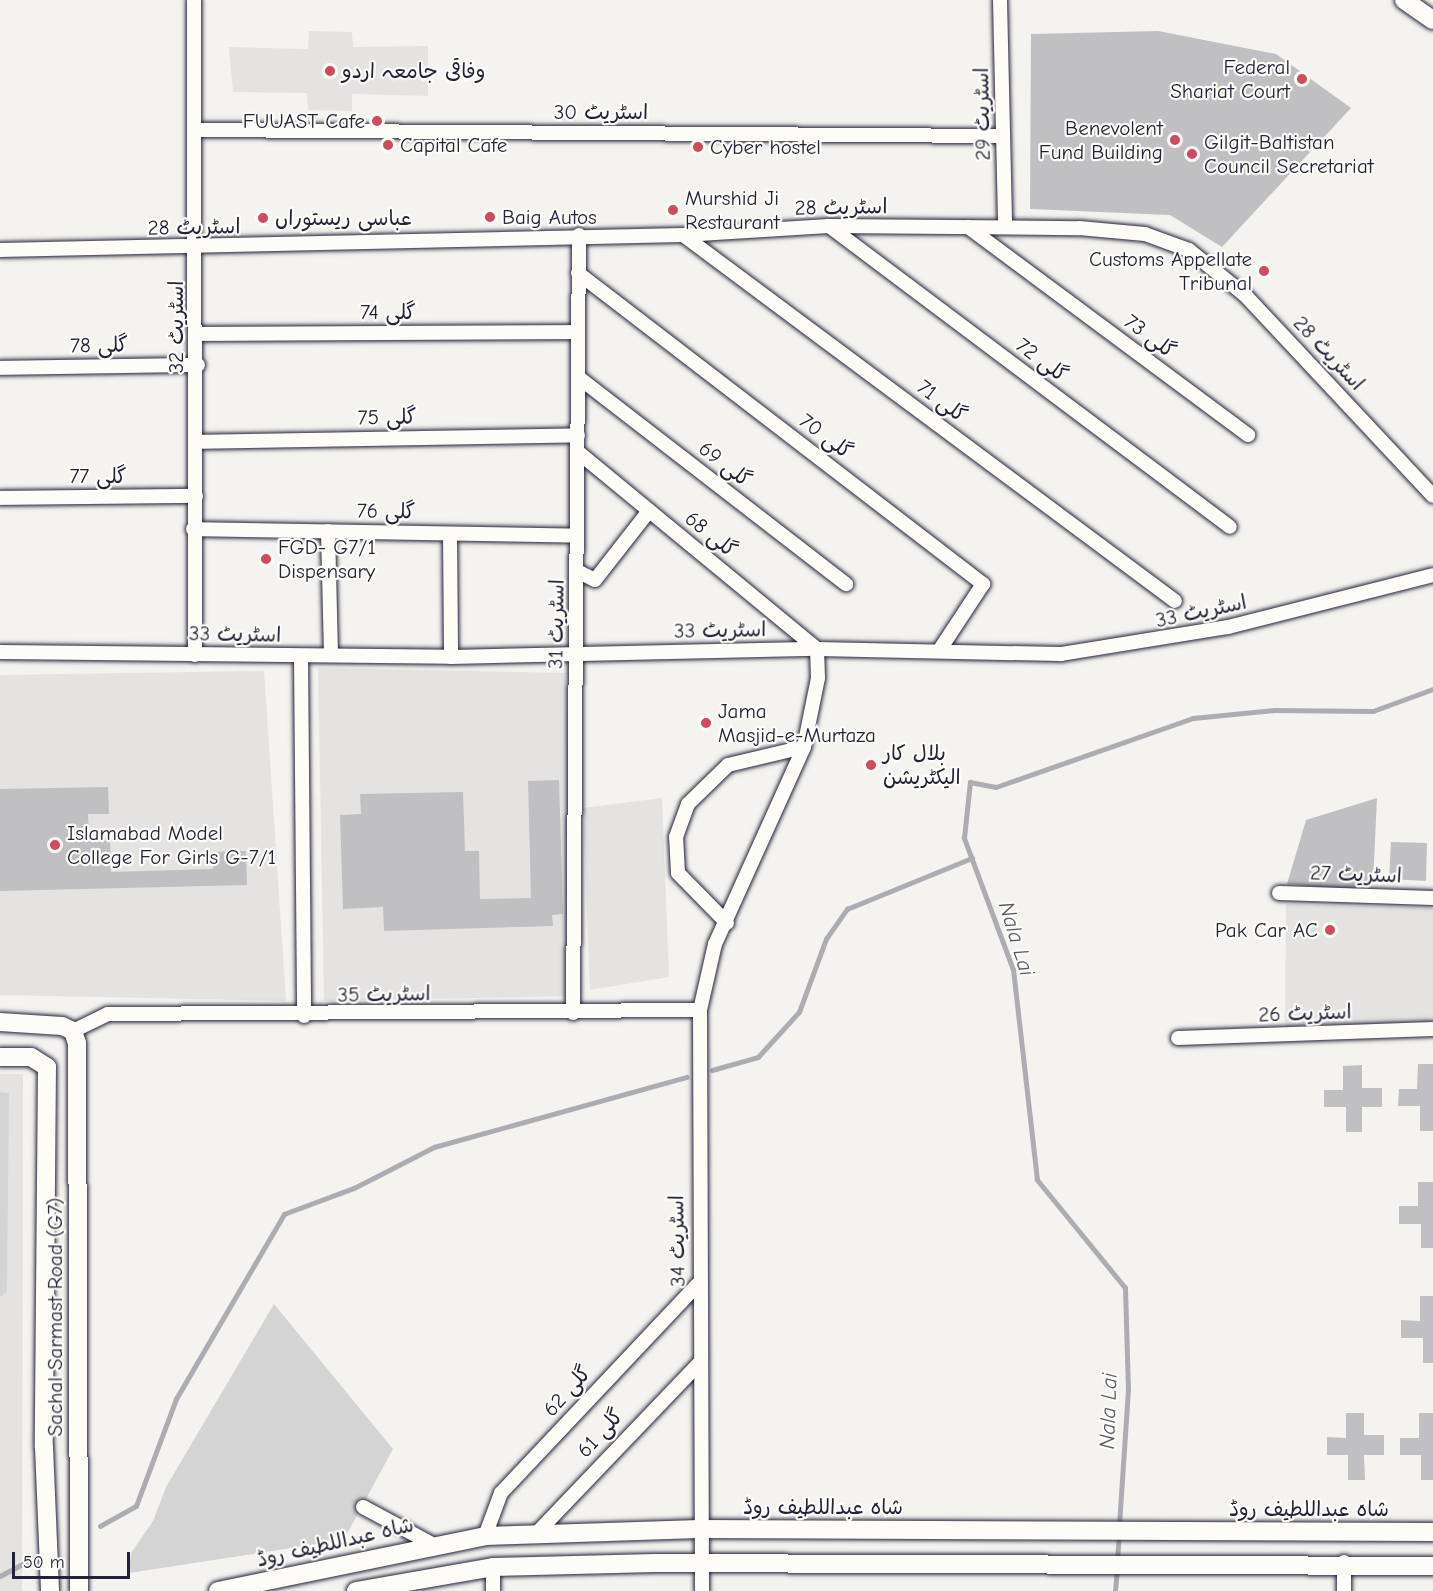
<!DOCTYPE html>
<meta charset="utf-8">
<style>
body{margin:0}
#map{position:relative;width:1433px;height:1591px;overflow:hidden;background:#f4f3ef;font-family:"Comic Neue","Playpen Sans Arabic",sans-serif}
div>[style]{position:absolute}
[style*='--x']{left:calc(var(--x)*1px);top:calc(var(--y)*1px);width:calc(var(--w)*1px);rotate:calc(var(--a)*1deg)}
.built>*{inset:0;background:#e4e3e2}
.green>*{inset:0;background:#d5d4d5}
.stream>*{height:4.5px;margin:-2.25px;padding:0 2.25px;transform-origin:2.25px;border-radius:2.25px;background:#acacb2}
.building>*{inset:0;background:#c0bfc2}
.roads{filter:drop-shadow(0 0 2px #22223b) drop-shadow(0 0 2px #22223b)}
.street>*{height:14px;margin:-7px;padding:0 7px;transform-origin:7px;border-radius:7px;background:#fdfcf7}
.secondary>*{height:18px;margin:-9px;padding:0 9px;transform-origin:9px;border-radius:9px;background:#fdfcf7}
.dots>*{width:16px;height:16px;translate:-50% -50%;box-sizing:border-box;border:3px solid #fdfcf7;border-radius:50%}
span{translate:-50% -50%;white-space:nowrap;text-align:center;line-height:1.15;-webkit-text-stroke:4.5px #fdfcf7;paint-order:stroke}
.poi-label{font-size:21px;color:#22223b}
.right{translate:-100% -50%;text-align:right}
.left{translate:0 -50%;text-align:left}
.street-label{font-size:21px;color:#22223b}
.water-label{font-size:22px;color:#59596b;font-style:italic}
.scale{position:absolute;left:12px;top:1552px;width:118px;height:27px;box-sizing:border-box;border:3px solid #22223b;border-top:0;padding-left:8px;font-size:18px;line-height:21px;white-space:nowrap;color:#22223b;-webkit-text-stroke:4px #fdfcf7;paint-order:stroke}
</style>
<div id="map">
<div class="built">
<div style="clip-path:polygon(309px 31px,352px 32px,353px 47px,428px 46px,428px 96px,352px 94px,352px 111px,308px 110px,307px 93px,233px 92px,229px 47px,308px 49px)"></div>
<div style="clip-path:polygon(318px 668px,566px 673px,573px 996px,324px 1001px)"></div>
<div style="clip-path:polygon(264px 671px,286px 1001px,0 995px,0 675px)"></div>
<div style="clip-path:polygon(662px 798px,669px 977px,590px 990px,583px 808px)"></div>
<div style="clip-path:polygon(1286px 904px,1433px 908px,1433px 1021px,1285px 1027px)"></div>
<div style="clip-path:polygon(0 1074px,23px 1074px,22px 1591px,0 1591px)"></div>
</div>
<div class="green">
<div style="clip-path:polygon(0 1092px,9px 1093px,7px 1292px,0 1297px)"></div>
<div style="clip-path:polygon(274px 1304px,393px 1449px,348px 1532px,317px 1544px,129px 1573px,131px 1553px,153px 1521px,166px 1487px)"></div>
</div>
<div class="stream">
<div style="--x:712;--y:1070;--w:48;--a:-15.8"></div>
<div style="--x:758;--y:1057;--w:61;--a:-47.7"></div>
<div style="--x:799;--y:1012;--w:78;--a:-69.7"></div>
<div style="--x:826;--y:939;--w:37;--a:-55"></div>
<div style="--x:847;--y:909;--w:135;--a:-22.2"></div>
<div style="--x:1119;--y:1525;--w:135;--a:-86.2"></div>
<div style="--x:1128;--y:1390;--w:102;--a:-91.7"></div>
<div style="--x:1125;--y:1288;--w:139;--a:-129.2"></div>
<div style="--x:1037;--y:1180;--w:211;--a:-96.5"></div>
<div style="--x:1013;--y:970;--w:141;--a:-110.4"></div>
<div style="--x:964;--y:838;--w:56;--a:-83.9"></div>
<div style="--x:970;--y:782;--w:26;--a:11"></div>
<div style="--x:996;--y:787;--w:209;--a:-19.3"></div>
<div style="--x:1193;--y:718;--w:82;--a:-5.6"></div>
<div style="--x:1275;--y:710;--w:98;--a:0.6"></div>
<div style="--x:1373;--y:711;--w:64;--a:-20.1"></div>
<div style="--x:100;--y:1526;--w:41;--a:-29.1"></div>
<div style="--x:136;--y:1506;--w:114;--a:-69.5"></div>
<div style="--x:176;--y:1399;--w:214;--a:-59.7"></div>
<div style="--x:284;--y:1214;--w:75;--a:-20.4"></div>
<div style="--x:354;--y:1188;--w:90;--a:-27.1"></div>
<div style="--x:434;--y:1147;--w:262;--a:-15.5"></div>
<div style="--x:1117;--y:1561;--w:27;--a:-86"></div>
<div style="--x:0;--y:1576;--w:40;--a:-28"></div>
<div style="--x:1115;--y:1591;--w:21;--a:-85"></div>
</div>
<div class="building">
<div style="clip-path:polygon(1158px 31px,1276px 54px,1351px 108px,1222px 247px,1170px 215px,1030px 209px,1031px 34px)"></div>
<div style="clip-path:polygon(559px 780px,563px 914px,552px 915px,553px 926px,384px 931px,383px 907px,343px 909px,340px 815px,361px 814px,360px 794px,463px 792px,465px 851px,479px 851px,480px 899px,531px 898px,528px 781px)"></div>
<div style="clip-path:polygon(108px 787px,109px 814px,88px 814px,89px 839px,110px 838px,111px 872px,213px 869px,213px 852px,246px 851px,247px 885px,0 891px,0 789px)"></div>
<div style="clip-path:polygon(1377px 798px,1373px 883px,1361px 883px,1354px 890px,1287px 884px,1306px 820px)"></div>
<div style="clip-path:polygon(1391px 842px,1427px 843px,1426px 881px,1389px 879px)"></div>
<div style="clip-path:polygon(1418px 1064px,1433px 1064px,1433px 1131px,1420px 1131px,1420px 1106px,1398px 1106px,1399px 1089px,1417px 1089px)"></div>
<div style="clip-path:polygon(1362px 1065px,1362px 1088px,1382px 1088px,1382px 1107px,1362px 1107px,1362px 1132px,1346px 1132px,1346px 1107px,1324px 1107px,1324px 1090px,1343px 1090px,1343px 1066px)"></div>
<div style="clip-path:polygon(1418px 1182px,1433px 1182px,1433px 1248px,1421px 1248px,1421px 1224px,1399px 1224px,1399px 1206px,1418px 1206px)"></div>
<div style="clip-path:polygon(1420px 1296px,1433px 1296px,1433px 1363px,1423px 1363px,1423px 1338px,1401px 1338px,1401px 1320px,1420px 1321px)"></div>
<div style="clip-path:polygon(1346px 1413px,1364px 1413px,1364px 1435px,1384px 1435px,1384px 1455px,1364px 1455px,1365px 1480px,1348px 1480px,1348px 1455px,1327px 1455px,1327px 1437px,1346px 1438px)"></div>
<div style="clip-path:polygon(1419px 1413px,1433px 1413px,1433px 1480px,1421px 1480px,1421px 1455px,1400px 1455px,1400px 1438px,1419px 1438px)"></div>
</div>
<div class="roads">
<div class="street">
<div style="--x:194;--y:0;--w:655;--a:89.91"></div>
<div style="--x:1000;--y:0;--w:227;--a:88.7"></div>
<div style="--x:198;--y:130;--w:805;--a:0.43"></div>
<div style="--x:829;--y:226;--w:501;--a:36.89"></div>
<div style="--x:968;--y:227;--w:349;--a:36.6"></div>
<div style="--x:683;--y:235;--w:613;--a:36.65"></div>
<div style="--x:0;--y:250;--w:683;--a:-1.26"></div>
<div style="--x:683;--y:235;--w:146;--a:-3.5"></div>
<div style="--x:829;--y:226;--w:250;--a:0.5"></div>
<div style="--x:1079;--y:228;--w:66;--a:5.2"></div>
<div style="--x:1145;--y:234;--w:47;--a:20"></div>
<div style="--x:1189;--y:250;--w:72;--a:38.8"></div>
<div style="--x:1245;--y:295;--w:275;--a:46.9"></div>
<div style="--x:578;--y:273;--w:511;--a:37.52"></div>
<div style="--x:983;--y:584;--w:80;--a:123.3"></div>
<div style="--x:197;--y:334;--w:381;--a:-0.3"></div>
<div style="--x:0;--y:368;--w:198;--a:-0.9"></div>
<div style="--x:578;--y:377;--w:339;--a:37.7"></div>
<div style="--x:196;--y:442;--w:382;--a:-1"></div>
<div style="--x:578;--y:452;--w:310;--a:39.5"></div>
<div style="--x:817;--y:649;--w:29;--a:88"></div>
<div style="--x:818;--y:678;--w:70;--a:101.5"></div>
<div style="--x:804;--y:747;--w:216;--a:114.3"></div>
<div style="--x:715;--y:944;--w:68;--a:102.8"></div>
<div style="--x:700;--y:1010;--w:581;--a:89.8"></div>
<div style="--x:0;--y:498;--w:196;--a:-0.6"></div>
<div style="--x:193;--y:529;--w:384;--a:1"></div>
<div style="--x:328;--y:531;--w:124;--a:88.6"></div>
<div style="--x:450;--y:534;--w:123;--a:89.5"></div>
<div style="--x:577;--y:571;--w:20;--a:27"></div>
<div style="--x:595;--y:580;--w:88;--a:-52"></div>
<div style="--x:0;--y:652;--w:451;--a:0.6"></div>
<div style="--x:451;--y:657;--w:366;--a:-1.3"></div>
<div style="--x:817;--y:649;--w:244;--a:1.2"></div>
<div style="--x:1061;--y:654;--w:169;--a:-9.2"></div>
<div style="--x:1228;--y:627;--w:211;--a:-14.2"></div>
<div style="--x:301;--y:656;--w:360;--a:89.5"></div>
<div style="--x:1279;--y:893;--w:154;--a:1.9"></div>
<div style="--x:727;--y:923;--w:70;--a:-134.4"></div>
<div style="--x:678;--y:873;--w:36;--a:-93"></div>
<div style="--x:676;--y:837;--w:35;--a:-70"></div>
<div style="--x:688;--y:804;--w:56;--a:-44.3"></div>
<div style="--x:728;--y:765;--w:78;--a:-13.3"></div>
<div style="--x:573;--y:1013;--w:778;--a:-89.56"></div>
<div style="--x:73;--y:1031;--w:39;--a:-26"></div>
<div style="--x:108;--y:1014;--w:592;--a:-0.39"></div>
<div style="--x:1178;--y:1038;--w:255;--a:-2"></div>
<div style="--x:363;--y:1507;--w:76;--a:28.2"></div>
<div style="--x:485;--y:1536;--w:46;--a:-69.6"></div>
<div style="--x:501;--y:1493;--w:286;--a:-46.7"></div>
<div style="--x:534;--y:1536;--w:242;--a:-46.3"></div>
<div style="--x:493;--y:1591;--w:24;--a:-90"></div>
<div style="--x:1344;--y:1591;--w:29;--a:-90"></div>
</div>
<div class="secondary">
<div style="--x:1404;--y:0;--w:35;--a:35"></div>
<div style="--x:0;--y:1022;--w:62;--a:3.7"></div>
<div style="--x:62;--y:1026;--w:12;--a:24"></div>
<div style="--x:73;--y:1031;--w:13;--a:72"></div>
<div style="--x:77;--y:1043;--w:548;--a:89.79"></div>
<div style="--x:0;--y:1057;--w:31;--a:0"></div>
<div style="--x:31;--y:1057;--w:19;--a:32"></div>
<div style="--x:47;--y:1067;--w:380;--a:90.5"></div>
<div style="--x:44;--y:1447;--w:144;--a:87.6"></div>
<div style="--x:218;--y:1591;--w:273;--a:-11.6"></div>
<div style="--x:485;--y:1536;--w:214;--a:-1.9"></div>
<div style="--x:699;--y:1529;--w:734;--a:0.23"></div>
<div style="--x:356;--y:1591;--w:139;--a:-9.9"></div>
<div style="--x:493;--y:1567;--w:162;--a:-1.4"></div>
<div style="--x:655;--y:1563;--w:778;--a:0.22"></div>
</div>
</div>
<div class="dots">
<div style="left:330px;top:71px;background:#d1495b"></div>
<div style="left:1302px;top:79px;background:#d1495b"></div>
<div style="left:377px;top:121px;background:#d1495b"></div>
<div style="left:1175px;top:140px;background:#d1495b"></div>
<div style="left:388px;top:145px;background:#d1495b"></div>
<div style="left:698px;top:147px;background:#d1495b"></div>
<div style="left:1192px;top:154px;background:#d1495b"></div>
<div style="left:673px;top:210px;background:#d1495b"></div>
<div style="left:490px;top:217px;background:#d1495b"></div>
<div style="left:263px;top:218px;background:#d1495b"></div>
<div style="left:1264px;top:271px;background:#d1495b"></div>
<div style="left:266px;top:559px;background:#d1495b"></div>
<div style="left:706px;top:723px;background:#d1495b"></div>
<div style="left:871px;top:765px;background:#d1495b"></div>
<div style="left:55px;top:845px;background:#d1495b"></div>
<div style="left:1330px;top:930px;background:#d1495b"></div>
</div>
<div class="poi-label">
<span class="right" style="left:1290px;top:79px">Federal<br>Shariat Court</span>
<span class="left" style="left:342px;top:71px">وفاقی جامعہ اردو</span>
<span class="right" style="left:365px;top:121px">FUUAST Cafe</span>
<span class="right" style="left:1163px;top:140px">Benevolent<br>Fund Building</span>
<span class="left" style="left:1204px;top:154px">Gilgit-Baltistan<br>Council Secretariat</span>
<span class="left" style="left:400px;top:145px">Capital Cafe</span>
<span class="left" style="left:710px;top:147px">Cyber hostel</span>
<span class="left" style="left:685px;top:210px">Murshid Ji<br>Restaurant</span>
<span class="left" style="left:502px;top:217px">Baig Autos</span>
<span class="left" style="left:275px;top:218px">عباسی ریستوراں</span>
<span class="right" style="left:1252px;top:271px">Customs Appellate<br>Tribunal</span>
<span class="left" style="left:278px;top:559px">FGD- G7/1<br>Dispensary</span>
<span class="left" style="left:718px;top:723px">Jama<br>Masjid-e-Murtaza</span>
<span class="left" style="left:883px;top:765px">بلال کار<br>الیکٹریشن</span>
<span class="left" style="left:67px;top:845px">Islamabad Model<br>College For Girls G-7/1</span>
<span class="right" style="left:1318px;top:930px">Pak Car AC</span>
</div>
<div class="street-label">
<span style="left:601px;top:112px">اسٹریٹ 30</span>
<span style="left:982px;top:114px;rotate:-91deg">اسٹریٹ 29</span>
<span style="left:841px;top:207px;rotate:-1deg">اسٹریٹ 28</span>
<span style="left:194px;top:227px;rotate:-1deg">اسٹریٹ 28</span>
<span style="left:388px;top:312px">گلی 74</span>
<span style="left:176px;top:327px;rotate:-90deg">اسٹریٹ 32</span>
<span style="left:1150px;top:336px;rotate:37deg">گلی 73</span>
<span style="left:99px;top:345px;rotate:-1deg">گلی 78</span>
<span style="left:1329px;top:353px;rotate:47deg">اسٹریٹ 28</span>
<span style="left:1042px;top:360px;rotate:37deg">گلی 72</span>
<span style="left:942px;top:401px;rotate:37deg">گلی 71</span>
<span style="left:387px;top:417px;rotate:-1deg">گلی 75</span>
<span style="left:826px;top:436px;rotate:37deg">گلی 70</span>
<span style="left:725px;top:464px;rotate:38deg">گلی 69</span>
<span style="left:98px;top:476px">گلی 77</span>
<span style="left:386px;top:511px;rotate:1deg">گلی 76</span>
<span style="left:711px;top:534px;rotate:39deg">گلی 68</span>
<span style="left:1201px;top:611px;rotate:-12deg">اسٹریٹ 33</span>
<span style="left:556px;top:624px;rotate:-89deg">اسٹریٹ 31</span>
<span style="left:720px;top:630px;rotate:-1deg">اسٹریٹ 33</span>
<span style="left:235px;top:634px;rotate:1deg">اسٹریٹ 33</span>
<span style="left:1356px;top:874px;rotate:2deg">اسٹریٹ 27</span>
<span style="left:384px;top:994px;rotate:-1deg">اسٹریٹ 35</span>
<span style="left:1305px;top:1013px;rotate:-2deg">اسٹریٹ 26</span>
<span style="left:677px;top:1241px;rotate:-91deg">اسٹریٹ 34</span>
<span style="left:55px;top:1317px;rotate:-90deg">Sachal Sarmast Road (G7)</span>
<span style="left:567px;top:1391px;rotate:-48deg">گلی 62</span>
<span style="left:600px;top:1433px;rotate:-48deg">گلی 61</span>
<span style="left:823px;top:1507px">شاہ عبداللطیف روڈ</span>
<span style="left:1309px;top:1509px">شاہ عبداللطیف روڈ</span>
<span style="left:335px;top:1542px;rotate:-13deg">شاہ عبداللطیف روڈ</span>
</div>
<div class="water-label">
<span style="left:1016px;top:939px;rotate:73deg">Nala Lai</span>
<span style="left:1109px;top:1411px;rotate:-88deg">Nala Lai</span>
</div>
<div class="scale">50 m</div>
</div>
